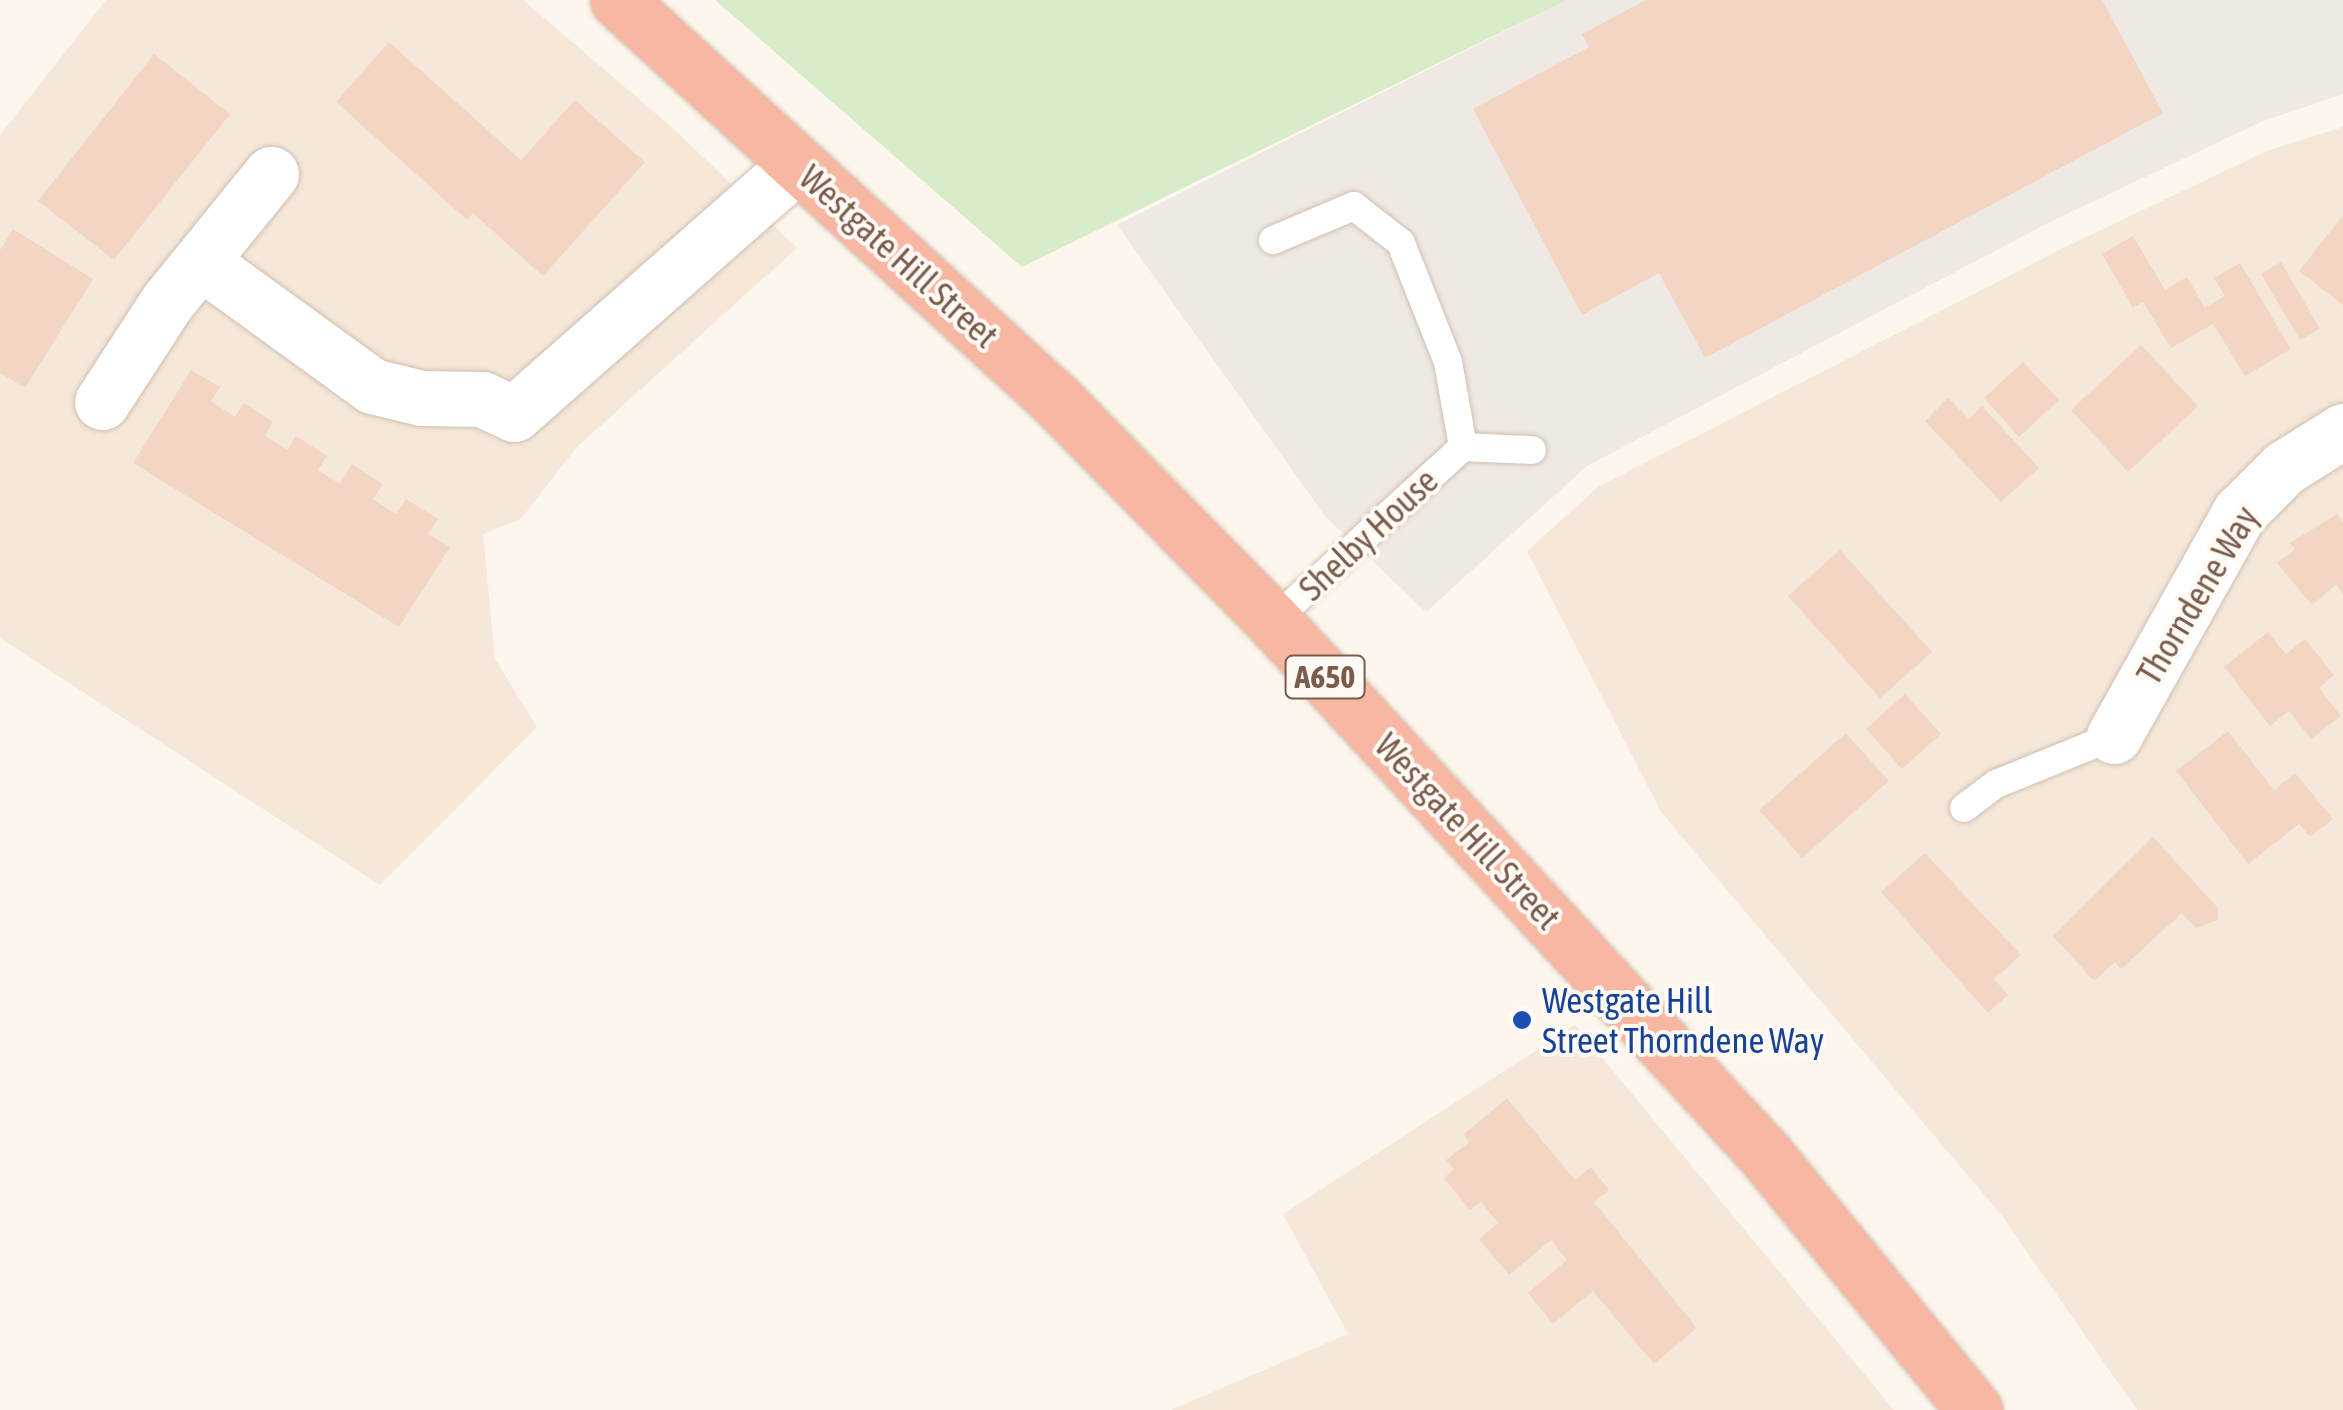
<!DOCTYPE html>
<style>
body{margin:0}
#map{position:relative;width:2343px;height:1410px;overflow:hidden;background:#fdf6ec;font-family:"Asap Condensed",sans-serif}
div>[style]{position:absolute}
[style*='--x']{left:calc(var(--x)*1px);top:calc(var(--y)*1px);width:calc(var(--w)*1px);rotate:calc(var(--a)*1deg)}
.residential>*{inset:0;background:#f5e8da}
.industrial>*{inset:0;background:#efe9e4}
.green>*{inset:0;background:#d8ecc9}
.building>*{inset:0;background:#f3d5c3}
.roads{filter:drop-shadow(0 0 2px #d1beb0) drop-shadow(0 0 2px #d1beb0)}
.lane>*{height:28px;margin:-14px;padding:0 14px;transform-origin:14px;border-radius:14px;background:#fff}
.street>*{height:55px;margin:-27.5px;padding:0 27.5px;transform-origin:27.5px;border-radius:27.5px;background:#fff}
.highway>*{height:55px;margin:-27.5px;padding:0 27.5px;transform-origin:27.5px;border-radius:27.5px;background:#f7b7a3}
.dots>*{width:28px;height:28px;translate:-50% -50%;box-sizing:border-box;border:5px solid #fffaf3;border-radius:50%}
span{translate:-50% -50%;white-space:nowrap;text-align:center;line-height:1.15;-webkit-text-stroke:8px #fffaf3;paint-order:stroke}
.shield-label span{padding:2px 8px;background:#fffaf3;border:2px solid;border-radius:8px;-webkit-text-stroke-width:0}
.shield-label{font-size:32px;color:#7a5c4d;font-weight:700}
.street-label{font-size:35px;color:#7a5c4d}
.transit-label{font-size:35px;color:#164399}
.left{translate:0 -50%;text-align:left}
</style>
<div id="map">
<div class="residential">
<div style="clip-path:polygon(106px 0,523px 0,674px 129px,797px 248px,576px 448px,521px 519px,483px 534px,495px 659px,537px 727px,380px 885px,0 638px,0 135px)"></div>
<div style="clip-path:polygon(2343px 127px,2343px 1410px,2137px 1410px,2002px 1216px,1661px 812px,1527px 551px,1598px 487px,2065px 247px,2269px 150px)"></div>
<div style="clip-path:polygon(1575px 1025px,1894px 1410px,1171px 1410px,1348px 1334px,1283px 1214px)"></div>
</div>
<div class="industrial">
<div style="clip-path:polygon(1567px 0,2343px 0,2343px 94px,2263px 121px,2048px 223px,1587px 466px,1426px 612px,1325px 516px,1117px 225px)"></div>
</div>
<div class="green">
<div style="clip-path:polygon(715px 0,1567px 0,1022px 267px)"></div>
</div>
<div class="building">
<div style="clip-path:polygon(1646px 0,2102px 0,2163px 113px,1705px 358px,1659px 273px,1582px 315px,1473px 109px,1589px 47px,1582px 34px)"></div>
<div style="clip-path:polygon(389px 42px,521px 160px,575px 100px,645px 162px,543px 276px,473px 213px,467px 220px,336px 102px)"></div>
<div style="clip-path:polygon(154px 54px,230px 114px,114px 260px,38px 201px)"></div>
<div style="clip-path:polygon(2343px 215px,2343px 305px,2299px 271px)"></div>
<div style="clip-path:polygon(13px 229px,93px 279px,25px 388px,0 373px,0 250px)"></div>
<div style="clip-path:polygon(2133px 236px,2165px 290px,2187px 277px,2205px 308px,2225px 296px,2214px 278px,2240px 263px,2291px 349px,2245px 376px,2213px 324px,2171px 348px,2143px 302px,2133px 308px,2102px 254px)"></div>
<div style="clip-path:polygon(2281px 262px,2320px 329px,2300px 340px,2261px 274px)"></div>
<div style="clip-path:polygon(2141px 345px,2198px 406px,2128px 472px,2071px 410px)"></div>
<div style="clip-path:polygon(2023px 362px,2059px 400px,2019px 437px,1984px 398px)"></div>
<div style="clip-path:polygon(191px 370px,220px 387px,211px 401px,235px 417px,244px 403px,273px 422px,265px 436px,288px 450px,296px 436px,327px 456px,318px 470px,340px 484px,352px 464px,383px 484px,373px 499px,396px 514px,406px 499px,438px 519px,428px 534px,450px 547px,399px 627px,133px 463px)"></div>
<div style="clip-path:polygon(1948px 398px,1969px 419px,1982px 406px,2039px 468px,2001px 502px,1925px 421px)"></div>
<div style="clip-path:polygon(2337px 514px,2343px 522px,2343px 594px,2336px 585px,2312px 605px,2277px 563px,2295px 549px,2290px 543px)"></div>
<div style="clip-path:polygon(1840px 550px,1932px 652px,1880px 698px,1788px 596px)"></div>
<div style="clip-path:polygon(2268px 632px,2286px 654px,2305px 639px,2334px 675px,2319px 688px,2341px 716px,2311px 739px,2289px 711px,2270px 726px,2224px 667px)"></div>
<div style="clip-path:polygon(1905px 694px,1941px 734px,1902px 769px,1866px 729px)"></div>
<div style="clip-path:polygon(2228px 731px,2274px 790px,2295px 773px,2333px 819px,2310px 837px,2299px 824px,2248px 864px,2176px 771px)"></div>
<div style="clip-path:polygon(1846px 733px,1889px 781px,1802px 858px,1759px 810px)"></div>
<div style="clip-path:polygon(2153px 837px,2218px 908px,2218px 920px,2196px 928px,2182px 913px,2121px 969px,2115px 962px,2094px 981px,2053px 936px)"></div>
<div style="clip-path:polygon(1925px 853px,2021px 955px,1994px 979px,2008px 995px,1988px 1013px,1881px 892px)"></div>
<div style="clip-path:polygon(1507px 1098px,1575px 1180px,1591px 1167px,1609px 1190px,1594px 1202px,1697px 1328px,1654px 1364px,1593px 1291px,1553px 1324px,1528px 1293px,1567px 1260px,1551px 1240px,1509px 1275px,1479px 1239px,1498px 1223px,1481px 1202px,1470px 1210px,1444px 1178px,1454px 1169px,1446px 1160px,1469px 1142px,1464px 1134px)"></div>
</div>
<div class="roads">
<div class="lane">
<div style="--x:1463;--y:447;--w:69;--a:2.5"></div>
<div style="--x:1273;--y:621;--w:258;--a:-42.5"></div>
<div style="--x:1463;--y:447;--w:86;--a:-100"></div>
<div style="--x:1448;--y:362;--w:128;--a:-111.6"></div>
<div style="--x:1401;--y:243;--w:60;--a:-141.8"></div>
<div style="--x:1354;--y:206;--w:88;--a:157.2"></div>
<div style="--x:1964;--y:808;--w:40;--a:-37"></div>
<div style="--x:1996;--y:784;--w:127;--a:-22.1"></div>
</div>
<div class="street">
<div style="--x:201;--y:262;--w:211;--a:35.9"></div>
<div style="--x:372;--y:386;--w:51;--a:13.5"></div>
<div style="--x:422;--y:398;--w:60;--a:1"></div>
<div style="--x:482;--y:399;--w:35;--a:25"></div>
<div style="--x:514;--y:414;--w:378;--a:-41.4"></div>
<div style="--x:102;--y:402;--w:119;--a:-57"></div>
<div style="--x:167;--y:302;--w:165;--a:-50.9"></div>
<div style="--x:2114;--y:736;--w:256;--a:-60.7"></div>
<div style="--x:2239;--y:513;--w:64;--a:-45"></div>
<div style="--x:2284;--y:468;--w:70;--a:-32.1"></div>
</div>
<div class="highway">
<div style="--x:618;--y:0;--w:592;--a:42.4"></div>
<div style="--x:1055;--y:399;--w:311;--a:45.5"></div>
<div style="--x:1273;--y:621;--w:724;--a:47.3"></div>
<div style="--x:1764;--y:1153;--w:332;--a:50.7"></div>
</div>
</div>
<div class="dots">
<div style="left:1522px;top:1020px;background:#1a4fb4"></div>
</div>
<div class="shield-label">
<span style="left:1325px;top:677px">A650</span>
</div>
<div class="street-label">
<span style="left:899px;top:256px;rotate:42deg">Westgate Hill Street</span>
<span style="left:1368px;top:534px;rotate:-43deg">Shelby House</span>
<span style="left:2197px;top:595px;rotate:-59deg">Thorndene Way</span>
<span style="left:1468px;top:831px;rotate:47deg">Westgate Hill Street</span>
</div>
<div class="transit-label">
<span class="left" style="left:1542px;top:1020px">Westgate Hill<br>Street Thorndene Way</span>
</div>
</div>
